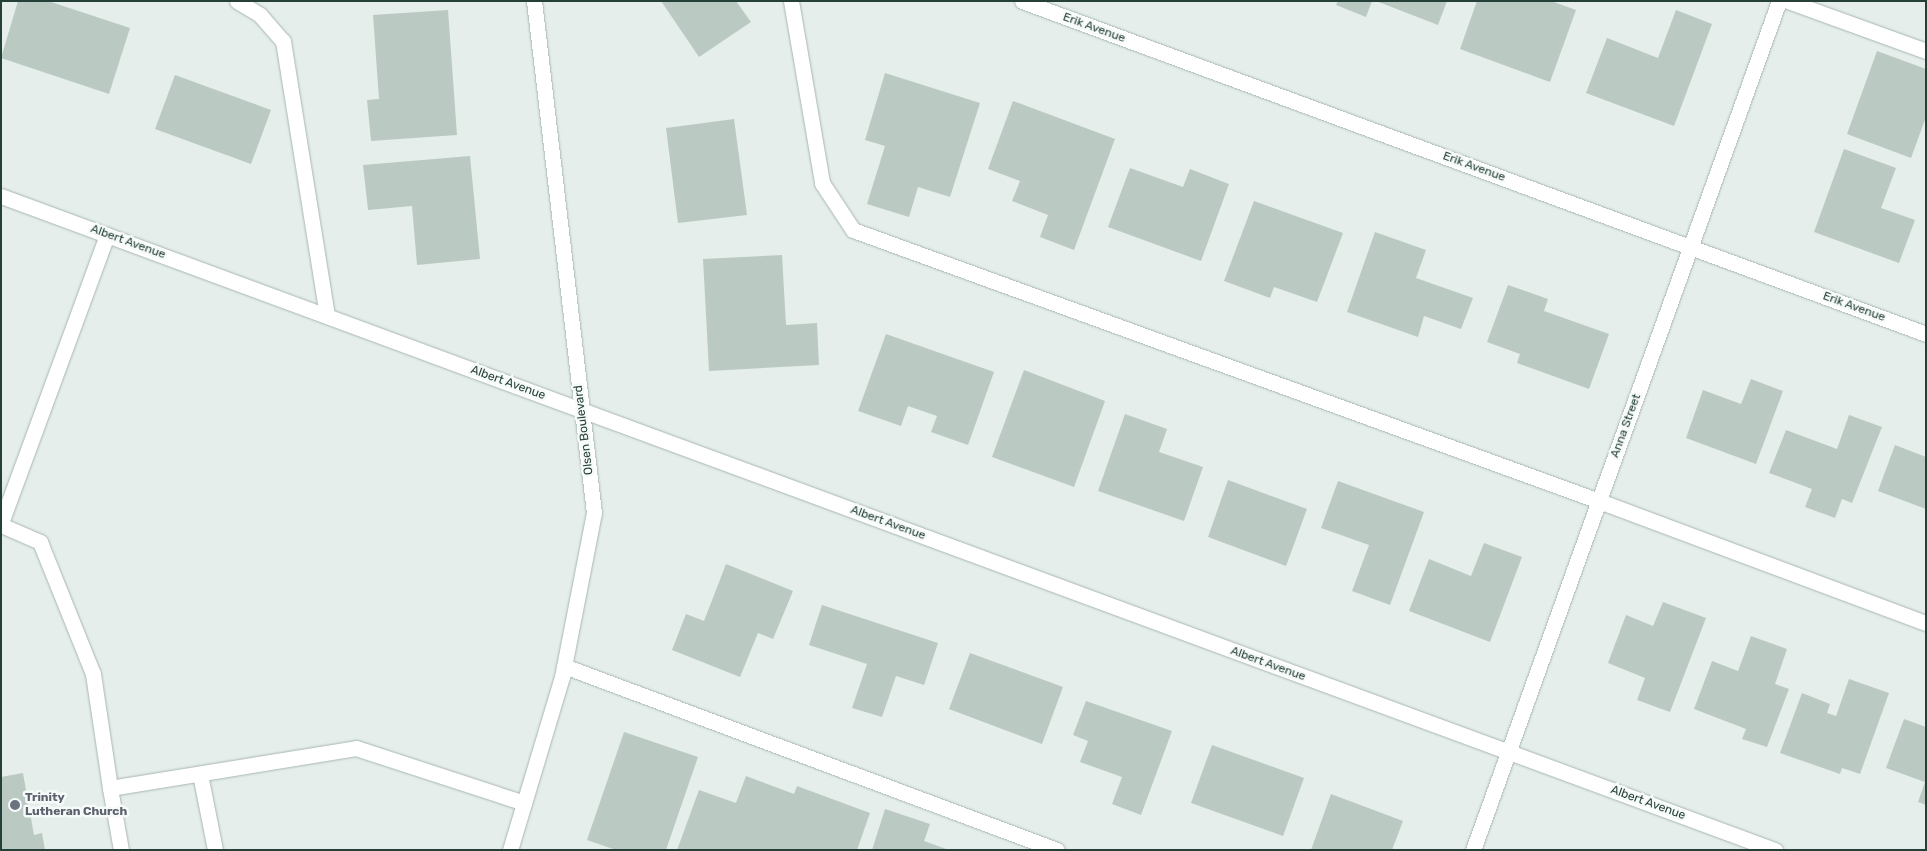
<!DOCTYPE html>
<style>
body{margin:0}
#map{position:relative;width:1927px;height:851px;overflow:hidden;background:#e5eeea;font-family:Rubik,sans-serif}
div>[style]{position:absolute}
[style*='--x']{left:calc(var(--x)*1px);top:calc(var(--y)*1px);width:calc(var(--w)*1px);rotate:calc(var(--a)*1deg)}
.building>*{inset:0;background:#bbc9c3}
.roads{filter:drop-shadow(0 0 1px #a8b6b1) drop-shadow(0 0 1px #a8b6b1)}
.lane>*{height:15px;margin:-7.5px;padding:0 7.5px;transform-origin:7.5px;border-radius:7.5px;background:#fff}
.street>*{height:15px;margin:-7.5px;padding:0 7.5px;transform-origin:7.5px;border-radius:7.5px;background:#fff}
.secondary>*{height:15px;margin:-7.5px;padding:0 7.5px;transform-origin:7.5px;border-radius:7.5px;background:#fff}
.dots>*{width:14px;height:14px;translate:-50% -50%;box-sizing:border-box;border:2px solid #f6faf8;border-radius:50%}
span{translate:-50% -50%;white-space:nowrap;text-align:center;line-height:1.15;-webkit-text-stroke:5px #f6faf8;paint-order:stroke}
.street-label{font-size:12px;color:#254039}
.worship-label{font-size:12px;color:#5b616d;font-weight:700}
.left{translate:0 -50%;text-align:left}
.frame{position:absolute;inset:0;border:2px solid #254039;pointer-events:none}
</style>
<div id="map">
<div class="building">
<div style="clip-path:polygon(18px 1px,48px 1px,130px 28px,109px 94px,1px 58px)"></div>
<div style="clip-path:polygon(661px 1px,736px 1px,751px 22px,699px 57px)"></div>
<div style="clip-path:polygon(1338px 1px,1372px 1px,1366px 17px,1336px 5px)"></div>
<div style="clip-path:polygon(1376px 1px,1447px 1px,1438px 25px)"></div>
<div style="clip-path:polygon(1477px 1px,1551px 1px,1576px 10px,1550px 82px,1460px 49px)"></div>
<div style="clip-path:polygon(448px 10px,457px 135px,371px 141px,367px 100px,379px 99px,373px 15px)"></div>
<div style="clip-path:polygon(1676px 10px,1712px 24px,1674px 126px,1586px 93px,1607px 38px,1658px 58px)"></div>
<div style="clip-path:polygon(1877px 51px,1926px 69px,1926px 117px,1911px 158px,1847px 134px)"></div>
<div style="clip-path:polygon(885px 73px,980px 103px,950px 197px,918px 187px,909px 217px,867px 204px,885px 146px,865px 140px)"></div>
<div style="clip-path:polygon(175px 75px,271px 110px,251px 164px,155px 129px)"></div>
<div style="clip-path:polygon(1013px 101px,1115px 139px,1074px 250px,1040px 237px,1048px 215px,1012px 201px,1020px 181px,988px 169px)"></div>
<div style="clip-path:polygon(734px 119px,747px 215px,678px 223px,666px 128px)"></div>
<div style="clip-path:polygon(1844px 149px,1896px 168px,1881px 208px,1915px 220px,1899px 263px,1814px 232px)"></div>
<div style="clip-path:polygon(470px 156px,480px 259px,417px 265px,412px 206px,368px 210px,363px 165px)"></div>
<div style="clip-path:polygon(1130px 168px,1183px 187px,1190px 169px,1229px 184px,1201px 261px,1108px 227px)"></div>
<div style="clip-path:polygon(1254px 201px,1343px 233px,1317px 302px,1274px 287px,1270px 298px,1224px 281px)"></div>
<div style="clip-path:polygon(1375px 232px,1426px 250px,1416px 278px,1473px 298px,1461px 329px,1424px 316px,1418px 337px,1347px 312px)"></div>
<div style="clip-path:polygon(782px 255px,786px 325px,817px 323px,819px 365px,709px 371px,703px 259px)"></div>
<div style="clip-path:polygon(1508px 285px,1548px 299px,1544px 311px,1609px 334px,1589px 389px,1517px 363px,1520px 354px,1487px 342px)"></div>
<div style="clip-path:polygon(886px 334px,994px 372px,968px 445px,931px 432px,937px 416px,908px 406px,901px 426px,858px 411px)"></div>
<div style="clip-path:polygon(1024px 370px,1105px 401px,1074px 487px,992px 457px)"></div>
<div style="clip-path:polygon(1751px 379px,1783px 391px,1756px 464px,1686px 438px,1703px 390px,1741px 404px)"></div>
<div style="clip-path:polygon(1125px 414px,1167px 429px,1159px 452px,1203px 467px,1184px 521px,1098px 491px)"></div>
<div style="clip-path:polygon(1849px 415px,1882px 427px,1852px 503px,1842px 499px,1835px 518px,1805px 507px,1812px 489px,1769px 473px,1786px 430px,1837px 449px)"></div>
<div style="clip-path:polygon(1895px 445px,1926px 457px,1926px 509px,1878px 491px)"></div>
<div style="clip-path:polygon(1228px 480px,1307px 509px,1286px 566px,1208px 537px)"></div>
<div style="clip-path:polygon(1338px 481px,1424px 512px,1390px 605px,1352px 591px,1369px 545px,1321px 528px)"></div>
<div style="clip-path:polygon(1484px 543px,1522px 557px,1490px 642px,1409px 611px,1429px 559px,1471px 576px)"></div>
<div style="clip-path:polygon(726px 564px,793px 591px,773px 639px,758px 633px,740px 677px,672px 650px,686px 614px,704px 621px)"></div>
<div style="clip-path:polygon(1663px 602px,1706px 618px,1670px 712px,1637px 700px,1645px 678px,1608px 663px,1626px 615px,1653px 626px)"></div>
<div style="clip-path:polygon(822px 605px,938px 643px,924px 685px,896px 676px,882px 717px,852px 708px,867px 664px,809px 645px)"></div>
<div style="clip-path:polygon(1751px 636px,1787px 649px,1775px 684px,1789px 689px,1767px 747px,1742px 739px,1746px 729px,1694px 709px,1712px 661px,1738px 671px)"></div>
<div style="clip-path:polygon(970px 653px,1063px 687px,1042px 744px,949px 709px)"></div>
<div style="clip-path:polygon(1849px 679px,1889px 693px,1860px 774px,1842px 768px,1840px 774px,1780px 753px,1802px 693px,1830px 704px,1827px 713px,1836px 716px)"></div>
<div style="clip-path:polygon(1086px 701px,1172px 731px,1141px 815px,1112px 804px,1122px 777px,1080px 762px,1088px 741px,1073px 735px)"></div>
<div style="clip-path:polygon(1904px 719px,1926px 727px,1926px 805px,1918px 802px,1925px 782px,1886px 768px)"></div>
<div style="clip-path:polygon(624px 732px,698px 757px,666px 850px,616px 850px,587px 840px)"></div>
<div style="clip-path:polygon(1212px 745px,1304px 778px,1283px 836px,1191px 803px)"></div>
<div style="clip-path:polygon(23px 773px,34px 835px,42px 833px,45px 850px,1px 850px,1px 777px)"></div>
<div style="clip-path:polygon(746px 776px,794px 794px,797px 786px,870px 813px,857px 850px,677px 850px,699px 790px,736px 803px)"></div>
<div style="clip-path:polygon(1331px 794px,1403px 821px,1392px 850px,1311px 850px)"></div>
<div style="clip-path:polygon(885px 809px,930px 824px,924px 841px,949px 850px,872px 850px)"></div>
</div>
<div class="roads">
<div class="lane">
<div style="--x:237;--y:1;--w:27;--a:31"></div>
<div style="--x:260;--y:15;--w:35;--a:49"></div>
<div style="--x:283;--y:41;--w:278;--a:80.9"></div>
<div style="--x:791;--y:1;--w:185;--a:80.3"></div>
<div style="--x:822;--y:183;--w:56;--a:56.6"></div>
<div style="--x:853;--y:230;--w:794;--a:19.96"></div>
<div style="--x:1599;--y:501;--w:349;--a:20.5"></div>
<div style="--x:1788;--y:1;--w:147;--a:19.9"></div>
<div style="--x:1;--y:523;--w:307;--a:-69.8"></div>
<div style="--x:1;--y:525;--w:43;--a:23.6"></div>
<div style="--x:40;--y:542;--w:142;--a:68.1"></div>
<div style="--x:93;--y:674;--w:115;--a:81.5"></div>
<div style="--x:564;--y:666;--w:526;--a:20.47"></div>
<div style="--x:200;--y:774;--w:77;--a:78.8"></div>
<div style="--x:121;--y:850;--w:63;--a:-100.1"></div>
<div style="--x:110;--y:788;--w:249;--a:-9.2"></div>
<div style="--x:356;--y:748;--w:177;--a:18.1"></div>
</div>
<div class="street">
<div style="--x:1;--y:196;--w:1891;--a:20.24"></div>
<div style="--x:1473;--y:850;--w:902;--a:-70.18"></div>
</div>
<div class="secondary">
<div style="--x:1022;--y:1;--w:963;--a:20.22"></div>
<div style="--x:510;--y:850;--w:181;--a:-73.3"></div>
<div style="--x:562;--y:677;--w:167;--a:-79"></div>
<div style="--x:594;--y:513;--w:516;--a:-96.68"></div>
</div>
</div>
<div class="dots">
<div style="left:15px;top:805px;background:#6b7280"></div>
</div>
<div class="street-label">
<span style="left:1094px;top:28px;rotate:20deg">Erik Avenue</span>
<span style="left:1474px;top:167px;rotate:20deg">Erik Avenue</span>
<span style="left:128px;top:242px;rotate:20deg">Albert Avenue</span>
<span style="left:1854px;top:307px;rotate:20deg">Erik Avenue</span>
<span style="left:508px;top:383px;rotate:20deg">Albert Avenue</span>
<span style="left:1626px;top:426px;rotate:-70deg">Anna Street</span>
<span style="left:584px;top:430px;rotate:-97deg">Olsen Boulevard</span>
<span style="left:888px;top:523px;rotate:20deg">Albert Avenue</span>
<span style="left:1268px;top:664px;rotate:20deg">Albert Avenue</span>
<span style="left:1648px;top:803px;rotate:20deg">Albert Avenue</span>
</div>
<div class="worship-label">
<span class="left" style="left:25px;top:805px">Trinity<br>Lutheran Church</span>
</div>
<div class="frame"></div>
</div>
